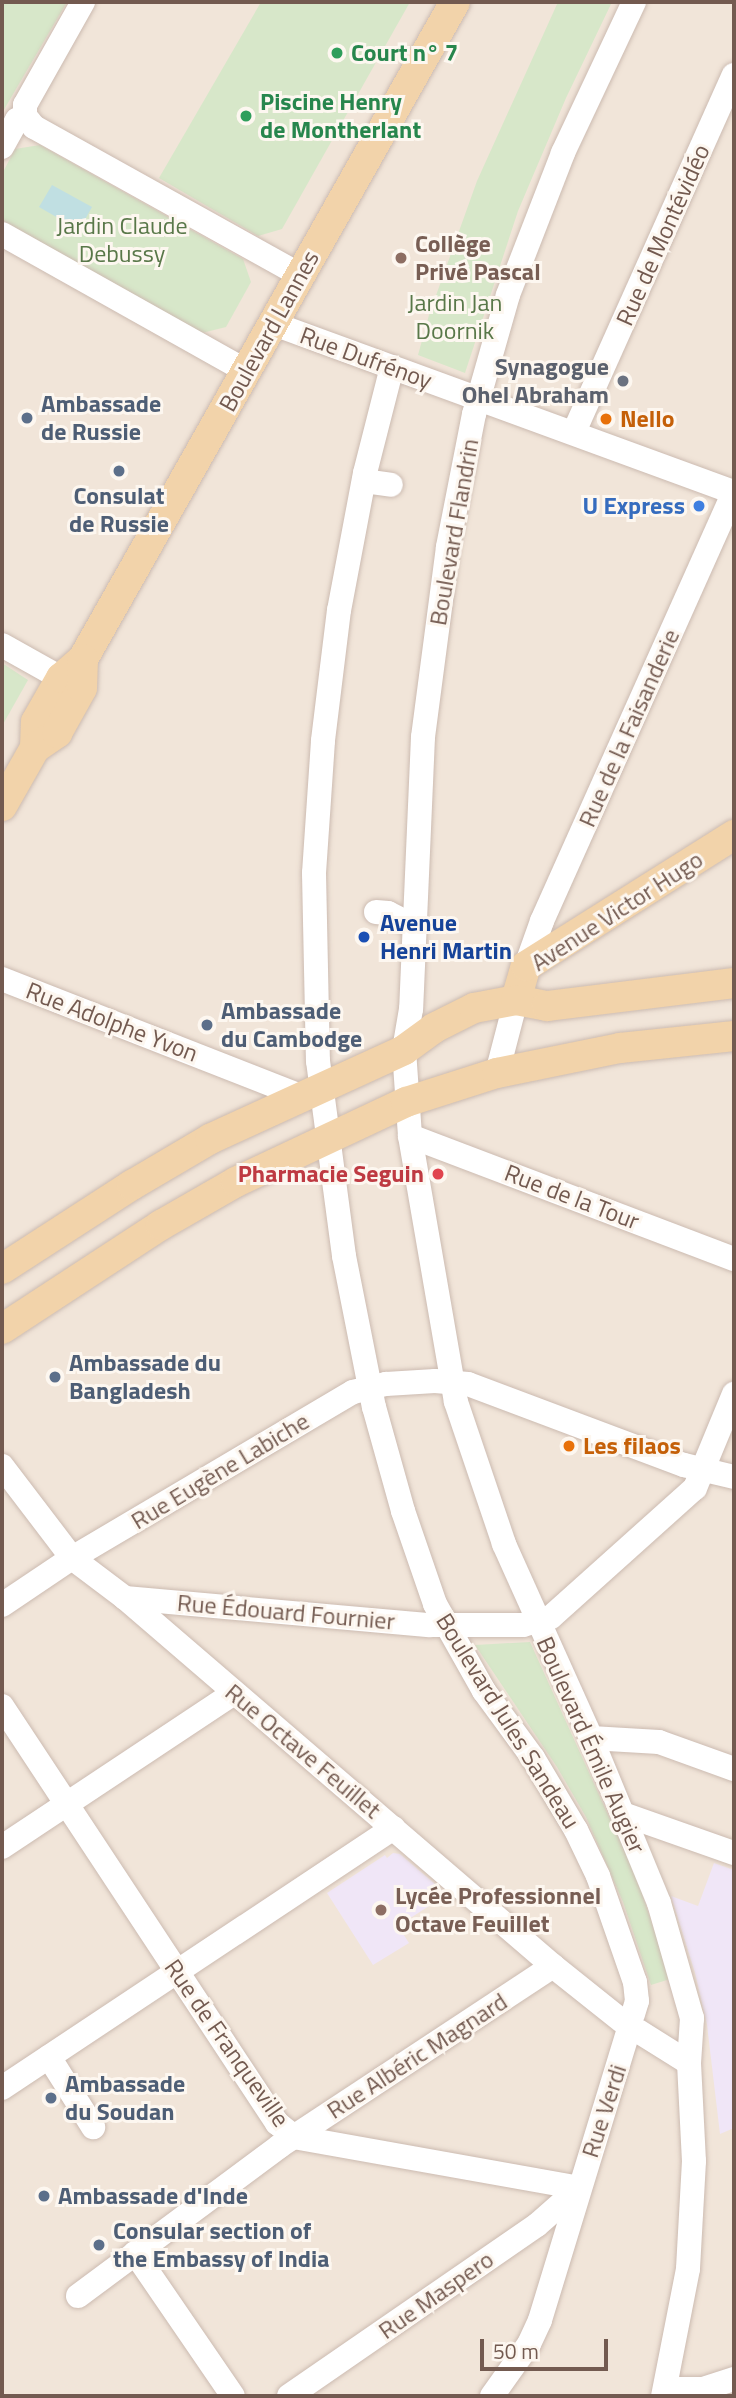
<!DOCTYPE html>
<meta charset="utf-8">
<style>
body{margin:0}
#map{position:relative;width:736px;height:2398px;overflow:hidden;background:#fbf3ea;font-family:"Titillium Web",sans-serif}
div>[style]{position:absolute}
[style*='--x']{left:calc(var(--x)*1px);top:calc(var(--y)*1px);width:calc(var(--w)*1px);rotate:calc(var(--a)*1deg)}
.residential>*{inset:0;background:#f1e5d9}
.education>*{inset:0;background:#f0e6f7}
.green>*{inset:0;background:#d7e7c9}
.water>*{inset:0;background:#c0dfe2}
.roads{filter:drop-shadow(0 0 2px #ccbbb1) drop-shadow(0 0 2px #ccbbb1)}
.minor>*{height:24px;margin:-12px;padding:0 12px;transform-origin:12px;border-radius:12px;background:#fff}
.major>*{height:30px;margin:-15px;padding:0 15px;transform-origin:15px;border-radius:15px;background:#f2d3aa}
.dots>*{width:19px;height:19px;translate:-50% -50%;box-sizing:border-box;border:4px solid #fdf7f0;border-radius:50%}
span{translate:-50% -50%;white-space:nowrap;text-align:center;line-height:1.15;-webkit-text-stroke:6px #fdf7f0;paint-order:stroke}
.leisure-label{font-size:24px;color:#27864d;font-weight:700}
.left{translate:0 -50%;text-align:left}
.park-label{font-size:24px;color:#597849}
.street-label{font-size:24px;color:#735a50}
.education-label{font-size:24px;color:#785e54;font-weight:700}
.worship-label{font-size:24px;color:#5b616d;font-weight:700}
.right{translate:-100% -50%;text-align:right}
.service-label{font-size:24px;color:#4e5e75;font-weight:700}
.food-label{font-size:24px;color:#c56008;font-weight:700}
.shop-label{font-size:24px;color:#366cbe;font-weight:700}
.transit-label{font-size:24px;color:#164399;font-weight:700}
.health-label{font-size:24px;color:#be3a42;font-weight:700}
.frame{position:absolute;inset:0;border:4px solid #735a50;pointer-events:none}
.scale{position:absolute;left:480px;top:2339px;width:128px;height:32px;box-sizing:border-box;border:4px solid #735a50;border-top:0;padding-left:9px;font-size:21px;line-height:24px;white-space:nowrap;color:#735a50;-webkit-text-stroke:5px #fdf7f0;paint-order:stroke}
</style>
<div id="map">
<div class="residential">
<div style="clip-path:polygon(2px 2px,734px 2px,734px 2396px,2px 2396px)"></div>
</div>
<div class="education">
<div style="clip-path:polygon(393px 1853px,400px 1854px,442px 1890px,429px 1906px,398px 1926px,409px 1943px,373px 1965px,327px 1893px,385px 1855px,387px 1858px)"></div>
<div style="clip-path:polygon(714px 1863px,734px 1870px,734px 2128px,720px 2134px,707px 2025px,695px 1973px,671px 1896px,698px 1906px)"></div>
</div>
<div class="green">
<div style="clip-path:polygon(2px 2px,67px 2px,2px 113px)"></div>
<div style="clip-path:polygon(261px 2px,410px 2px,282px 229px,258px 236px,159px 178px)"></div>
<div style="clip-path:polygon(558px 2px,612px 2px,566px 98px,518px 211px,465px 373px,418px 355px,429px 315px,477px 181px)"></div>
<div style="clip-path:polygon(40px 145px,243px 259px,251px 282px,226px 327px,202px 333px,2px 220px,2px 174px,15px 149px)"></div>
<div style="clip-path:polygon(2px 663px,28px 680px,2px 726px)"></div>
<div style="clip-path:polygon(530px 1642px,638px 1881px,670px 1979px,651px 1985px,623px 1902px,586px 1817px,557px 1767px,475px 1645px)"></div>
</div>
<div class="water">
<div style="clip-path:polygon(52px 185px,92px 207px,79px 230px,39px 207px)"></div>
</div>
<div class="roads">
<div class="minor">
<div style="--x:634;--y:2;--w:167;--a:115.2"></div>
<div style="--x:563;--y:153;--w:152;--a:111.2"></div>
<div style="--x:508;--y:295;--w:124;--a:105.9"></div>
<div style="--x:474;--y:414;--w:136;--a:101.1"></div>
<div style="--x:448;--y:547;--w:192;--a:97.5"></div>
<div style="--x:423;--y:737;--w:272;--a:92.5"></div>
<div style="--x:411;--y:1009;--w:42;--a:99.7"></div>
<div style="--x:404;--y:1050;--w:86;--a:86"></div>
<div style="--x:410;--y:1136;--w:270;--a:80.2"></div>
<div style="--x:456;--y:1402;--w:150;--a:71.3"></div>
<div style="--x:504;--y:1544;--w:213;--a:65.8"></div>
<div style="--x:591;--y:1738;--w:178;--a:67.6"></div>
<div style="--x:659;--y:1903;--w:120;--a:74"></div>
<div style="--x:692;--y:2018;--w:45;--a:93.8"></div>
<div style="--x:689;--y:2063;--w:98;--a:87.1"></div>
<div style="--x:694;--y:2161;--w:108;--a:93.2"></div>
<div style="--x:688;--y:2269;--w:129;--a:101.1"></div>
<div style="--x:25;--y:116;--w:14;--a:51"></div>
<div style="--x:34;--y:127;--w:304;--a:29.1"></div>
<div style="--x:25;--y:116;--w:11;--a:-90"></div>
<div style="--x:25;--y:105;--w:118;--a:-60.6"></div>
<div style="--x:2;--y:147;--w:31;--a:-61"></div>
<div style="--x:17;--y:120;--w:9;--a:-27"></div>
<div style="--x:2;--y:234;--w:280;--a:29.3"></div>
<div style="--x:274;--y:324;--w:490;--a:20.1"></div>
<div style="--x:392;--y:367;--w:109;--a:104.3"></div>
<div style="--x:365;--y:473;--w:139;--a:100.7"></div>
<div style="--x:339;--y:610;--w:132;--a:97"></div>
<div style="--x:323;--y:741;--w:132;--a:93.9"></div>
<div style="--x:314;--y:873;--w:188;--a:88.8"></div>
<div style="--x:318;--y:1061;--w:197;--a:82.4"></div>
<div style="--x:344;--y:1256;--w:154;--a:78.8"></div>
<div style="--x:374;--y:1407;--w:108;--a:74.4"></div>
<div style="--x:403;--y:1511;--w:98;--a:71"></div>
<div style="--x:435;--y:1604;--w:100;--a:60.6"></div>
<div style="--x:484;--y:1691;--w:83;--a:53.8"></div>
<div style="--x:533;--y:1758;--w:84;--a:59.2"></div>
<div style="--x:576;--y:1830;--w:51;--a:64.4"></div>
<div style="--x:598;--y:1876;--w:112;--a:70.8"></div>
<div style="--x:635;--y:1982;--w:19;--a:84"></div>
<div style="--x:637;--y:2001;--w:14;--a:107"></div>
<div style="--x:574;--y:432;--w:391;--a:-65.9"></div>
<div style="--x:364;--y:481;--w:27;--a:8"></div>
<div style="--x:2;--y:645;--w:68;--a:29.2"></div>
<div style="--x:376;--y:912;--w:12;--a:5"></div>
<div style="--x:388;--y:913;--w:29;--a:27"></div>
<div style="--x:526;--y:966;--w:48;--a:-70.4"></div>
<div style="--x:542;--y:921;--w:471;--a:-65.9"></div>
<div style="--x:2;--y:979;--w:320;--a:21.4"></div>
<div style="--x:497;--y:1073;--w:75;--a:-75.4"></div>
<div style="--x:410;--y:1136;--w:347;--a:20.8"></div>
<div style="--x:2;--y:1466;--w:116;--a:52.7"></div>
<div style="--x:72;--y:1558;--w:66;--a:37"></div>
<div style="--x:125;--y:1598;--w:564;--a:40.69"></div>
<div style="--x:553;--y:1966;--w:88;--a:38.6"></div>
<div style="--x:125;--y:1598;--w:306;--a:5.1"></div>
<div style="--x:430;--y:1625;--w:93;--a:0"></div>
<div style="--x:523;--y:1625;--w:29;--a:-16"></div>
<div style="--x:551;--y:1617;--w:193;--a:-41.9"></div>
<div style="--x:695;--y:1488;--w:102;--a:-67.5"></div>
<div style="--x:2;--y:1605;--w:84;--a:-33.9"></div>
<div style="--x:72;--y:1558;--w:326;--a:-30.6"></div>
<div style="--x:353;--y:1392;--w:34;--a:-14"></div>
<div style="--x:386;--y:1384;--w:49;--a:-3.5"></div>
<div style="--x:435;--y:1381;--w:33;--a:5"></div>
<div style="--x:468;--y:1384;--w:231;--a:20.6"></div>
<div style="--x:684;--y:1465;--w:51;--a:13.5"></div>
<div style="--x:2;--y:1706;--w:500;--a:56.6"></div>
<div style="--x:277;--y:2123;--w:22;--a:39"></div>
<div style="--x:294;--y:2137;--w:290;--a:10.1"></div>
<div style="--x:591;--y:1738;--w:68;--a:3.4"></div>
<div style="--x:659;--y:1742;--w:80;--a:19.8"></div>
<div style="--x:623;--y:1814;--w:118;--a:19.4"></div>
<div style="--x:2;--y:1847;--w:278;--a:-33.6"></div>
<div style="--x:638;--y:2031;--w:60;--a:32.1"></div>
<div style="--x:49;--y:2057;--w:83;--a:57.8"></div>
<div style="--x:2;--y:2088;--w:470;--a:-33.6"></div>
<div style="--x:135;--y:2253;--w:173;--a:55.6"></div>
<div style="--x:78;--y:2296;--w:252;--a:-36.6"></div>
<div style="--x:280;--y:2146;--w:327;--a:-33.4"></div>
<div style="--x:665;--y:2389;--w:38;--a:0"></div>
<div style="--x:703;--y:2389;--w:33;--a:-18"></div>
<div style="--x:289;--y:2396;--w:301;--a:-34.6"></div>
<div style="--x:537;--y:2225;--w:56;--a:-41.4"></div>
<div style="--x:492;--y:2396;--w:64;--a:-54.6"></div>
<div style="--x:529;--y:2344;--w:26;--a:-65"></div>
<div style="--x:540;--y:2320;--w:300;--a:-73"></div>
</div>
<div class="major">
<div style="--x:35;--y:748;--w:26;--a:-88"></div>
<div style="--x:36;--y:722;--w:51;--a:-60.4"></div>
<div style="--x:61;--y:678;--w:29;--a:-41"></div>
<div style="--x:83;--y:659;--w:755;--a:-60.48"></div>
<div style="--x:2;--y:806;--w:67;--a:-60.4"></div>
<div style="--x:35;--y:748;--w:27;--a:-34"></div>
<div style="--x:57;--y:733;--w:51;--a:-60.9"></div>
<div style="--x:82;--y:688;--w:29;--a:-88"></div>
<div style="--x:516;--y:1000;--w:35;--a:-74"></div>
<div style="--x:526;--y:966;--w:246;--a:-32.2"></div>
<div style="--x:2;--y:1269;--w:155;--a:-32.9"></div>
<div style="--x:132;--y:1185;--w:91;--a:-30.5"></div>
<div style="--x:210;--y:1139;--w:213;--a:-24.6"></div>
<div style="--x:404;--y:1050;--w:37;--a:-36"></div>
<div style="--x:434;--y:1028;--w:45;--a:-26.6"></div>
<div style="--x:474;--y:1008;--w:43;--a:-10.8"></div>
<div style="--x:516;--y:1000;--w:32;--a:11"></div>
<div style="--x:547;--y:1006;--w:188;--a:-7"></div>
<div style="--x:2;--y:1329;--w:190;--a:-33.2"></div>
<div style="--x:161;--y:1225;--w:86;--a:-29.8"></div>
<div style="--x:236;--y:1182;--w:188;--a:-25.2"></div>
<div style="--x:406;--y:1102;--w:96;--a:-17.7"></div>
<div style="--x:497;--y:1073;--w:126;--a:-11.5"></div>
<div style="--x:620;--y:1048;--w:115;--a:-6"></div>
</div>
</div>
<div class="dots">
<div style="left:337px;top:53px;background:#2e9e5b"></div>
<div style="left:246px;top:116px;background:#2e9e5b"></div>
<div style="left:401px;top:258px;background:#8d6e63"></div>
<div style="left:623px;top:381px;background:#6b7280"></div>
<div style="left:27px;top:418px;background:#5c6f8a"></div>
<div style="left:606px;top:419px;background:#e8710a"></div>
<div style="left:119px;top:471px;background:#5c6f8a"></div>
<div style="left:699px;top:506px;background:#3f7fe0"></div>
<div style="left:364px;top:937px;background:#1a4fb4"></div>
<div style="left:207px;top:1025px;background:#5c6f8a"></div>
<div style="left:438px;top:1174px;background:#e0444e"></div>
<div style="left:55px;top:1377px;background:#5c6f8a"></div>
<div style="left:569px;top:1446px;background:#e8710a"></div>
<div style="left:381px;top:1910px;background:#8d6e63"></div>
<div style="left:51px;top:2098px;background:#5c6f8a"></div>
<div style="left:44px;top:2196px;background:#5c6f8a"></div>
<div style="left:99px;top:2245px;background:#5c6f8a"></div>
</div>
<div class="leisure-label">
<span class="left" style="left:351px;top:53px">Court n° 7</span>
<span class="left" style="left:260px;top:116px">Piscine Henry<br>de Montherlant</span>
</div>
<div class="park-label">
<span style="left:122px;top:240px">Jardin Claude<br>Debussy</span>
<span style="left:455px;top:317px">Jardin Jan<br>Doornik</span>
</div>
<div class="street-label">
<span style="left:663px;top:235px;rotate:-66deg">Rue de Montévidéo</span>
<span style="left:269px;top:331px;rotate:-61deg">Boulevard Lannes</span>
<span style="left:366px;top:358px;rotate:20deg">Rue Dufrénoy</span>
<span style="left:454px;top:532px;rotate:-80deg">Boulevard Flandrin</span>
<span style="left:629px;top:728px;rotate:-66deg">Rue de la Faisanderie</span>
<span style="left:617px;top:911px;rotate:-33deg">Avenue Victor Hugo</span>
<span style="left:112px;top:1022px;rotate:21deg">Rue Adolphe Yvon</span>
<span style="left:572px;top:1197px;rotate:21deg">Rue de la Tour</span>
<span style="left:220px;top:1471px;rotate:-31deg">Rue Eugène Labiche</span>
<span style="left:286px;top:1612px;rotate:5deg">Rue Édouard Fournier</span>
<span style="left:508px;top:1721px;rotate:58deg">Boulevard Jules Sandeau</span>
<span style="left:591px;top:1745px;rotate:66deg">Boulevard Émile Augier</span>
<span style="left:303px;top:1751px;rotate:40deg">Rue Octave Feuillet</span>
<span style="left:227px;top:2043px;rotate:55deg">Rue de Franqueville</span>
<span style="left:417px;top:2056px;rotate:-33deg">Rue Albéric Magnard</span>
<span style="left:604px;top:2111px;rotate:-72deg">Rue Verdi</span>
<span style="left:436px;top:2295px;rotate:-35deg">Rue Maspero</span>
</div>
<div class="education-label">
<span class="left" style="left:415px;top:258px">Collège<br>Privé Pascal</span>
<span class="left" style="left:395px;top:1910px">Lycée Professionnel<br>Octave Feuillet</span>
</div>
<div class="worship-label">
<span class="right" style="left:609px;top:381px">Synagogue<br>Ohel Abraham</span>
</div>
<div class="service-label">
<span class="left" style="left:41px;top:418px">Ambassade<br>de Russie</span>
<span style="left:119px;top:510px">Consulat<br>de Russie</span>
<span class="left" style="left:221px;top:1025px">Ambassade<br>du Cambodge</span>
<span class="left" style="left:69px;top:1377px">Ambassade du<br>Bangladesh</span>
<span class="left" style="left:65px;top:2098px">Ambassade<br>du Soudan</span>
<span class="left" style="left:58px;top:2196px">Ambassade d'Inde</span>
<span class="left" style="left:113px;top:2245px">Consular section of<br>the Embassy of India</span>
</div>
<div class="food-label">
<span class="left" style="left:620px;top:419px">Nello</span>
<span class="left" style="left:583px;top:1446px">Les filaos</span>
</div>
<div class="shop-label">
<span class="right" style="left:685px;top:506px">U Express</span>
</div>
<div class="transit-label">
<span class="left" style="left:380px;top:937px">Avenue<br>Henri Martin</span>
</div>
<div class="health-label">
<span class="right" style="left:424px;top:1174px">Pharmacie Seguin</span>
</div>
<div class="frame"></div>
<div class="scale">50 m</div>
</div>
